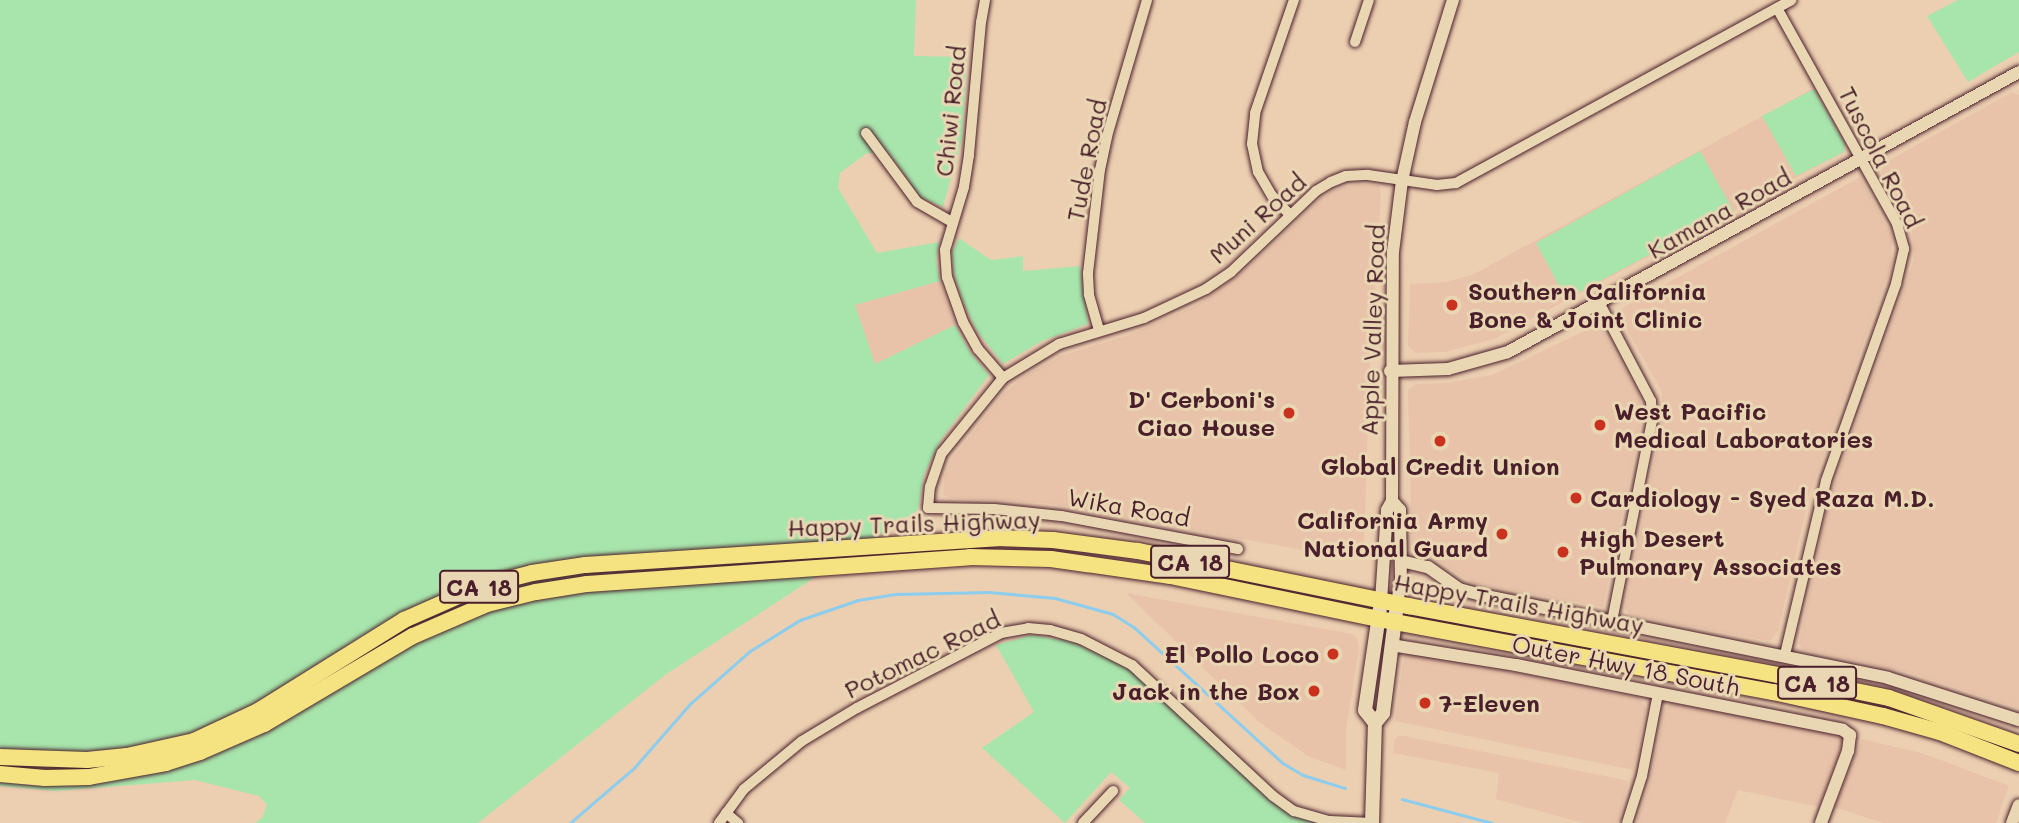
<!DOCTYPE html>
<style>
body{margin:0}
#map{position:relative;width:2019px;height:823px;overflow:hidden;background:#eccfb1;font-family:Mali,sans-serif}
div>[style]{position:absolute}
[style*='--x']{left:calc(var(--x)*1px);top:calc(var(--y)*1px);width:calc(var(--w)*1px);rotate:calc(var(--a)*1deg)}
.built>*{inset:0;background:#e8c3a9}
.green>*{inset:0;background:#a8e5ac}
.stream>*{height:2.5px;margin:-1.25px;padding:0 1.25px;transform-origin:1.25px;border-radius:1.25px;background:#8ccded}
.roads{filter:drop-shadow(0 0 2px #4a1f2b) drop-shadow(0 0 2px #4a1f2b)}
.minor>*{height:10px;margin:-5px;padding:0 5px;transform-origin:5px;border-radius:5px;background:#e9d7b4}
.tertiary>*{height:12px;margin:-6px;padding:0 6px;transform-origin:6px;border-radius:6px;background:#e9d7b4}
.secondary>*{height:14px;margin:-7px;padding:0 7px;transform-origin:7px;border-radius:7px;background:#e9d7b4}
.primary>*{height:16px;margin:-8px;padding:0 8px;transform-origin:8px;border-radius:8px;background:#f5e382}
.dots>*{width:19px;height:19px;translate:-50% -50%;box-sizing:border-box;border:4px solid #e9d7b4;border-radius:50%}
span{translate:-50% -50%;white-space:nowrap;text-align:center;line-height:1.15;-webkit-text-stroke:6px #e9d7b4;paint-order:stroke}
.shield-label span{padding:2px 5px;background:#e9d7b4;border:2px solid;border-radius:5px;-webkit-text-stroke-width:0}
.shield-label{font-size:23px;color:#4a1f2b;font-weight:700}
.street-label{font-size:24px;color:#4a1f2b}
.poi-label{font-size:24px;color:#4a1f2b;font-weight:700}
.left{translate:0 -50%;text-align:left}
.right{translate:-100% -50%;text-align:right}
</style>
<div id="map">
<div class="built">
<div style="clip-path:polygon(1814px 88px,1846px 144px,1844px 152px,1494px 339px,1445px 352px,1416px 353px,1408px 346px,1410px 284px,1447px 282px,1474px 274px)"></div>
<div style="clip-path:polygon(2012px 92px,2019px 95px,2019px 708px,1915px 674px,1802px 649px,1799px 643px,1828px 502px,1914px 260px,1912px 228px,1881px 172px,1884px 163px)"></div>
<div style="clip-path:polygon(1860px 177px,1892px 237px,1891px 266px,1809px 496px,1778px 631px,1770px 641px,1630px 615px,1625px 609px,1664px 412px,1661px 390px,1620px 317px,1622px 308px)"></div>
<div style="clip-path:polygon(1356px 184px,1379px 185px,1381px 195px,1370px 360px,1364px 545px,1357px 551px,1334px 548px,1313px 552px,1046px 503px,949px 498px,943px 494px,944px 478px,952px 459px,1004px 393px,1023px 377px,1061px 356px,1129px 335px,1197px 305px,1243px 272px,1320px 199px,1336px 189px)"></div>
<div style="clip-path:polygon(940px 281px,955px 325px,875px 364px,855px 305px)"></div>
<div style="clip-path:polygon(1599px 324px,1638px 391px,1643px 412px,1603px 607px,1473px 583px,1434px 558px,1415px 551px,1412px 548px,1408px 390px,1416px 384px,1447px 383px,1492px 375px)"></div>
<div style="clip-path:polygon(1126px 593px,1352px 634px,1357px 638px,1359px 648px,1346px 730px,1346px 770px,1308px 756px,1259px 722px)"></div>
<div style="clip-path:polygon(1411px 652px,1639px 698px,1646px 708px,1633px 770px,1395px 721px,1404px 657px)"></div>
<div style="clip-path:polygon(1672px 703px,1836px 733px,1842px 739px,1842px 747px,1819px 807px,1738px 790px,1725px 823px,1636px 823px,1650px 781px,1664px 709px)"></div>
<div style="clip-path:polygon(1399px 735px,1625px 780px,1628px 783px,1618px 823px,1583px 823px,1496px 799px,1499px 773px,1393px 753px,1394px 741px)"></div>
<div style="clip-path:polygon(1862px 739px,1925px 754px,2009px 786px,1996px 823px,1883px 823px,1834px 807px)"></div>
</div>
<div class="green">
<div style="clip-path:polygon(0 0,916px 0,914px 56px,967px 57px,962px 139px,943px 207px,920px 197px,889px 153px,867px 153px,840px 173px,838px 188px,877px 253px,939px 242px,936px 260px,940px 281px,855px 305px,875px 364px,955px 325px,970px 352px,989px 375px,942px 438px,924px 474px,918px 510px,665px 675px,478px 823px,255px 823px,262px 818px,267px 805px,259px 796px,195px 780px,56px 791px,0 786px)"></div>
<div style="clip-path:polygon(1958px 0,2019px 0,2019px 52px,1968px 82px,1927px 16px)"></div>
<div style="clip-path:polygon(1814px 89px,1845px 144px,1844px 152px,1796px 176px,1762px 116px)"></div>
<div style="clip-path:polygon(1700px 151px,1733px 210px,1566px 299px,1536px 243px)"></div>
<div style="clip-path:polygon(959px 238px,991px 260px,1023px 256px,1023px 271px,1080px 266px,1088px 324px,1042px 341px,1003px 364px,977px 331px,963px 302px,954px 274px,952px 252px)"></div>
<div style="clip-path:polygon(1032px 635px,1072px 642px,1123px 665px,1142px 678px,1271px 801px,1295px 815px,1316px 823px,1145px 823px,1119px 800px,1130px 788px,1111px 772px,1065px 823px,982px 748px,1034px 712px,996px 645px)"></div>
</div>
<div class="stream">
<div style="--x:1402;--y:799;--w:93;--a:14.9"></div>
<div style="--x:570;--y:823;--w:84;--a:-40.7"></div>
<div style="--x:634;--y:768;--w:85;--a:-48.8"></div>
<div style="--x:690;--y:704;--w:80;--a:-41.5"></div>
<div style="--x:750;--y:651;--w:59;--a:-31.8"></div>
<div style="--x:800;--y:620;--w:61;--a:-19"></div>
<div style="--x:858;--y:600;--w:39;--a:-9"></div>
<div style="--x:897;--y:594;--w:92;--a:-1.2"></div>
<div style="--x:989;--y:592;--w:66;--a:5.2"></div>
<div style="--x:1055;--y:598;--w:60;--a:15.4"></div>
<div style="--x:1113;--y:614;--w:26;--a:32"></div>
<div style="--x:1135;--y:628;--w:200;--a:42.4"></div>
<div style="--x:1283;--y:763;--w:23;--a:31"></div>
<div style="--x:1303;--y:775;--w:44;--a:17.2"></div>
</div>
<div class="roads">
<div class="minor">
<div style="--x:985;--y:0;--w:22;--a:100"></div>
<div style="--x:981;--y:22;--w:134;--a:95.2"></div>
<div style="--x:969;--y:155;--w:32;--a:99"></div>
<div style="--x:964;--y:187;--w:66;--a:106.8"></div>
<div style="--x:945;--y:250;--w:27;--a:86"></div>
<div style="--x:947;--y:277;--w:48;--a:70.4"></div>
<div style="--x:963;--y:322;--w:31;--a:61"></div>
<div style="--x:978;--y:349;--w:38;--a:49"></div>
<div style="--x:1777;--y:8;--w:247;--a:60.9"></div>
<div style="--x:1897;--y:224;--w:26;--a:74"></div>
<div style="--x:1904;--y:249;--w:36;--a:103"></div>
<div style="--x:1896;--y:284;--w:209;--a:109.6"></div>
<div style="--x:1826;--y:481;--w:179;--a:103.3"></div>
<div style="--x:1355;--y:42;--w:44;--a:-71.6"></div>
<div style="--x:866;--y:133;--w:86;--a:53.5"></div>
<div style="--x:917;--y:202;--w:40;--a:29.7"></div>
<div style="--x:1290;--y:215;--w:26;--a:-133"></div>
<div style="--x:1272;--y:196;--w:28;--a:-120"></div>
<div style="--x:1258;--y:172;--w:29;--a:-102"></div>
<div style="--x:1252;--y:144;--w:31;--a:-84"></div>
<div style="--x:1255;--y:113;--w:120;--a:-71"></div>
<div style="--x:1600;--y:304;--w:110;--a:62.3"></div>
<div style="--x:1651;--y:401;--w:20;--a:87"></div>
<div style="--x:1652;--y:421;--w:204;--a:101.3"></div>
<div style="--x:1099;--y:330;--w:37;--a:-106"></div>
<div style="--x:1089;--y:294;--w:21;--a:-93"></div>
<div style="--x:1088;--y:273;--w:104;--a:-83.4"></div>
<div style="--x:1100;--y:170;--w:35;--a:-78"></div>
<div style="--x:1107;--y:136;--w:142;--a:-73.6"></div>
<div style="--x:1238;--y:549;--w:180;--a:-169.4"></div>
<div style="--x:1061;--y:516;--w:67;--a:-174"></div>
<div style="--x:994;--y:509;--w:66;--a:-179.1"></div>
<div style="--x:928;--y:508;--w:21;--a:-85"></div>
<div style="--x:930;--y:487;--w:36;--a:-71"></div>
<div style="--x:942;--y:453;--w:97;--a:-50.9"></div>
<div style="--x:1003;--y:378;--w:66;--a:-31.3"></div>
<div style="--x:1059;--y:344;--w:89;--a:-17"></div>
<div style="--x:1144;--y:318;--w:68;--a:-25.1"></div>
<div style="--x:1206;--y:289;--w:30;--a:-34"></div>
<div style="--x:1231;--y:272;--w:117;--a:-43.6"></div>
<div style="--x:1316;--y:191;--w:17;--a:-31"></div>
<div style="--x:1331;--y:182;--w:16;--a:-22"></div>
<div style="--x:1346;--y:176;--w:22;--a:-3"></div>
<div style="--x:1368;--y:175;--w:70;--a:8.2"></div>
<div style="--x:1437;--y:185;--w:19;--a:-6"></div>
<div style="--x:1456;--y:183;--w:382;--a:-28.6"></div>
<div style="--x:726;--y:813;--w:16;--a:40"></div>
<div style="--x:719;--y:823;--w:42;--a:-53.7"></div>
<div style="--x:744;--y:789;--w:75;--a:-39.6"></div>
<div style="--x:802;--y:741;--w:64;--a:-31"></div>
<div style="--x:857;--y:708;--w:162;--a:-27.5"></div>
<div style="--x:1001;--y:633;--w:27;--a:-10"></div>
<div style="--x:1028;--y:628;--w:22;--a:5"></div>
<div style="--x:1050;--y:630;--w:32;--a:16"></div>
<div style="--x:1081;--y:639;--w:57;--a:27"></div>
<div style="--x:1132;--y:665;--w:192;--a:42.9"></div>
<div style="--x:1273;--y:796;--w:26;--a:36"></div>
<div style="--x:1294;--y:811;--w:37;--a:16"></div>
<div style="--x:1330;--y:821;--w:42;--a:2.7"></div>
<div style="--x:1083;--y:823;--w:44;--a:-46.8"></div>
<div style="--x:1627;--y:823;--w:49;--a:-72.3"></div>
<div style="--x:1642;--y:776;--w:84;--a:-79"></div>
</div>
<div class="tertiary">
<div style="--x:1390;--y:371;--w:58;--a:-2"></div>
<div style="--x:1448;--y:369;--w:62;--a:-15.8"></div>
<div style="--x:1508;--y:352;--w:583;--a:-28.72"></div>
<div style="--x:1392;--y:501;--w:12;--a:48"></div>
<div style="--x:1400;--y:510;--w:69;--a:89.2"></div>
<div style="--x:1401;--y:579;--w:25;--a:99"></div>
<div style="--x:1401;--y:561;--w:28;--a:13"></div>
<div style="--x:1428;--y:567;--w:38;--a:35"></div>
<div style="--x:1459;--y:589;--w:23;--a:15"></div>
<div style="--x:1481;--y:595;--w:415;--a:11.5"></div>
<div style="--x:1888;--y:678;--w:138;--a:17.8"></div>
<div style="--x:1381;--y:601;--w:91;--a:-86.2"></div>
<div style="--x:1387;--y:510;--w:10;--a:-61"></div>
<div style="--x:1392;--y:501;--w:249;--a:-89.8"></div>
<div style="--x:1393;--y:252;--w:72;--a:-82.8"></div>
<div style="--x:1402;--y:181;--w:60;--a:-77.6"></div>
<div style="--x:1415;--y:122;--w:128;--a:-72.7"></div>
<div style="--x:1391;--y:645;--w:127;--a:9.1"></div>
<div style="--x:1516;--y:665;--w:333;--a:11.2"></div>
<div style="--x:1843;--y:730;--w:9;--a:36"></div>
<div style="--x:1850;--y:735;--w:16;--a:97"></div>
<div style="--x:1848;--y:751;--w:77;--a:110.6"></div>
<div style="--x:2012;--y:823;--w:19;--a:-69"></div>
</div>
<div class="secondary">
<div style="--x:1375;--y:723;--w:16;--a:-128"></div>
<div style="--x:1365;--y:710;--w:102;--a:-81.6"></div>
<div style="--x:1372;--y:823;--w:100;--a:-88.3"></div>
<div style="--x:1375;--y:723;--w:13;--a:-51"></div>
<div style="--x:1383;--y:713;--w:102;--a:-82.7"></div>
</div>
<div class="primary">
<div style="--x:0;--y:757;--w:87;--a:2"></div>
<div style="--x:87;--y:760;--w:40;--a:-5.7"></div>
<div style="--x:127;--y:756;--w:69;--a:-12.6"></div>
<div style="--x:194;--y:741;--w:71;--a:-25.1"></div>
<div style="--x:258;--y:711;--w:172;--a:-31.9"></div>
<div style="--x:404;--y:620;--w:84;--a:-23.8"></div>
<div style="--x:481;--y:586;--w:53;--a:-14.3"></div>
<div style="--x:532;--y:573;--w:54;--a:-8.6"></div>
<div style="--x:585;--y:565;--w:413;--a:-3.7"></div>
<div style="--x:997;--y:538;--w:56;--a:2"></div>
<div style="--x:1053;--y:540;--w:86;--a:7.4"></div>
<div style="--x:1138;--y:551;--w:277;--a:11.5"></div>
<div style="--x:1409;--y:606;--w:375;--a:10.6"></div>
<div style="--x:1778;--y:675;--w:113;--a:11.7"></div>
<div style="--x:1889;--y:698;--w:138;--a:19.5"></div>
<div style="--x:0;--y:774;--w:45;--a:5.1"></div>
<div style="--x:45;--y:778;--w:44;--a:-1.3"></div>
<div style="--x:89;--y:777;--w:78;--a:-10.3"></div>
<div style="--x:166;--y:763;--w:36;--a:-18"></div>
<div style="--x:200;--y:752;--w:70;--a:-23.6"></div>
<div style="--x:264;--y:724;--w:173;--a:-30.6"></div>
<div style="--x:413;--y:636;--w:81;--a:-23.4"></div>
<div style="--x:487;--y:604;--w:50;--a:-13.8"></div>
<div style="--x:536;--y:592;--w:52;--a:-8.9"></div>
<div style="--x:587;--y:584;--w:384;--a:-4"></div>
<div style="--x:970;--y:557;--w:81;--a:1.4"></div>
<div style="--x:1051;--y:559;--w:121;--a:8.1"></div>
<div style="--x:1171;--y:576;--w:212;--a:11.7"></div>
<div style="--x:1379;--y:619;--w:401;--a:10.5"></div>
<div style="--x:1773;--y:692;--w:113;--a:12.3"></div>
<div style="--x:1883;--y:716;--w:59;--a:15.7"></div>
<div style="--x:1940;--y:732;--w:85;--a:21.4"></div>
</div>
</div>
<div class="dots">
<div style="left:1452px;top:305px;background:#c8321e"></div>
<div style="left:1289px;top:413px;background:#c8321e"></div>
<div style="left:1600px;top:425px;background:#c8321e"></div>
<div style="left:1440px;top:441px;background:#c8321e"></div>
<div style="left:1576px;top:498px;background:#c8321e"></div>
<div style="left:1502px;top:534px;background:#c8321e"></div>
<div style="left:1563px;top:552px;background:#c8321e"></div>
<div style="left:1333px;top:654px;background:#c8321e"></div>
<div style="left:1314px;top:691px;background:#c8321e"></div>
<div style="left:1425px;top:703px;background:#c8321e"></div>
</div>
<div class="shield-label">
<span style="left:1190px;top:562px">CA 18</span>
<span style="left:479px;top:587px">CA 18</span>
<span style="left:1817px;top:683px">CA 18</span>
</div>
<div class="street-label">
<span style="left:950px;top:111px;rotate:-84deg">Chiwi Road</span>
<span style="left:1881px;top:157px;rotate:63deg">Tuscola Road</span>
<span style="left:1086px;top:160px;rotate:-79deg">Tude Road</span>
<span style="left:1719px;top:213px;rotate:-29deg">Kamana Road</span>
<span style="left:1257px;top:218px;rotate:-42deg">Muni Road</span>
<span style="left:1372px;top:330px;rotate:-88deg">Apple Valley Road</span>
<span style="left:1129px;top:507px;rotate:10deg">Wika Road</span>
<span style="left:914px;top:523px;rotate:-2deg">Happy Trails Highway</span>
<span style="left:1519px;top:603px;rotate:10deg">Happy Trails Highway</span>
<span style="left:922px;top:654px;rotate:-26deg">Potomac Road</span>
<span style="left:1626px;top:665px;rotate:11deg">Outer Hwy 18 South</span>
</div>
<div class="poi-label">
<span class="left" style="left:1468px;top:305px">Southern California<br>Bone &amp; Joint Clinic</span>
<span class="right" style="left:1275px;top:413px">D' Cerboni's<br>Ciao House</span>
<span class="left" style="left:1614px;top:425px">West Pacific<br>Medical Laboratories</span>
<span style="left:1440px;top:466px">Global Credit Union</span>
<span class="left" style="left:1590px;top:498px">Cardiology - Syed Raza M.D.</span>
<span class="right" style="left:1488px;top:534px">California Army<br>National Guard</span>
<span class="left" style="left:1579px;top:552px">High Desert<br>Pulmonary Associates</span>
<span class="right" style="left:1319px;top:654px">El Pollo Loco</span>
<span class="right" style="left:1300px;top:691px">Jack in the Box</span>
<span class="left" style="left:1439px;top:703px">7-Eleven</span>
</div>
</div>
